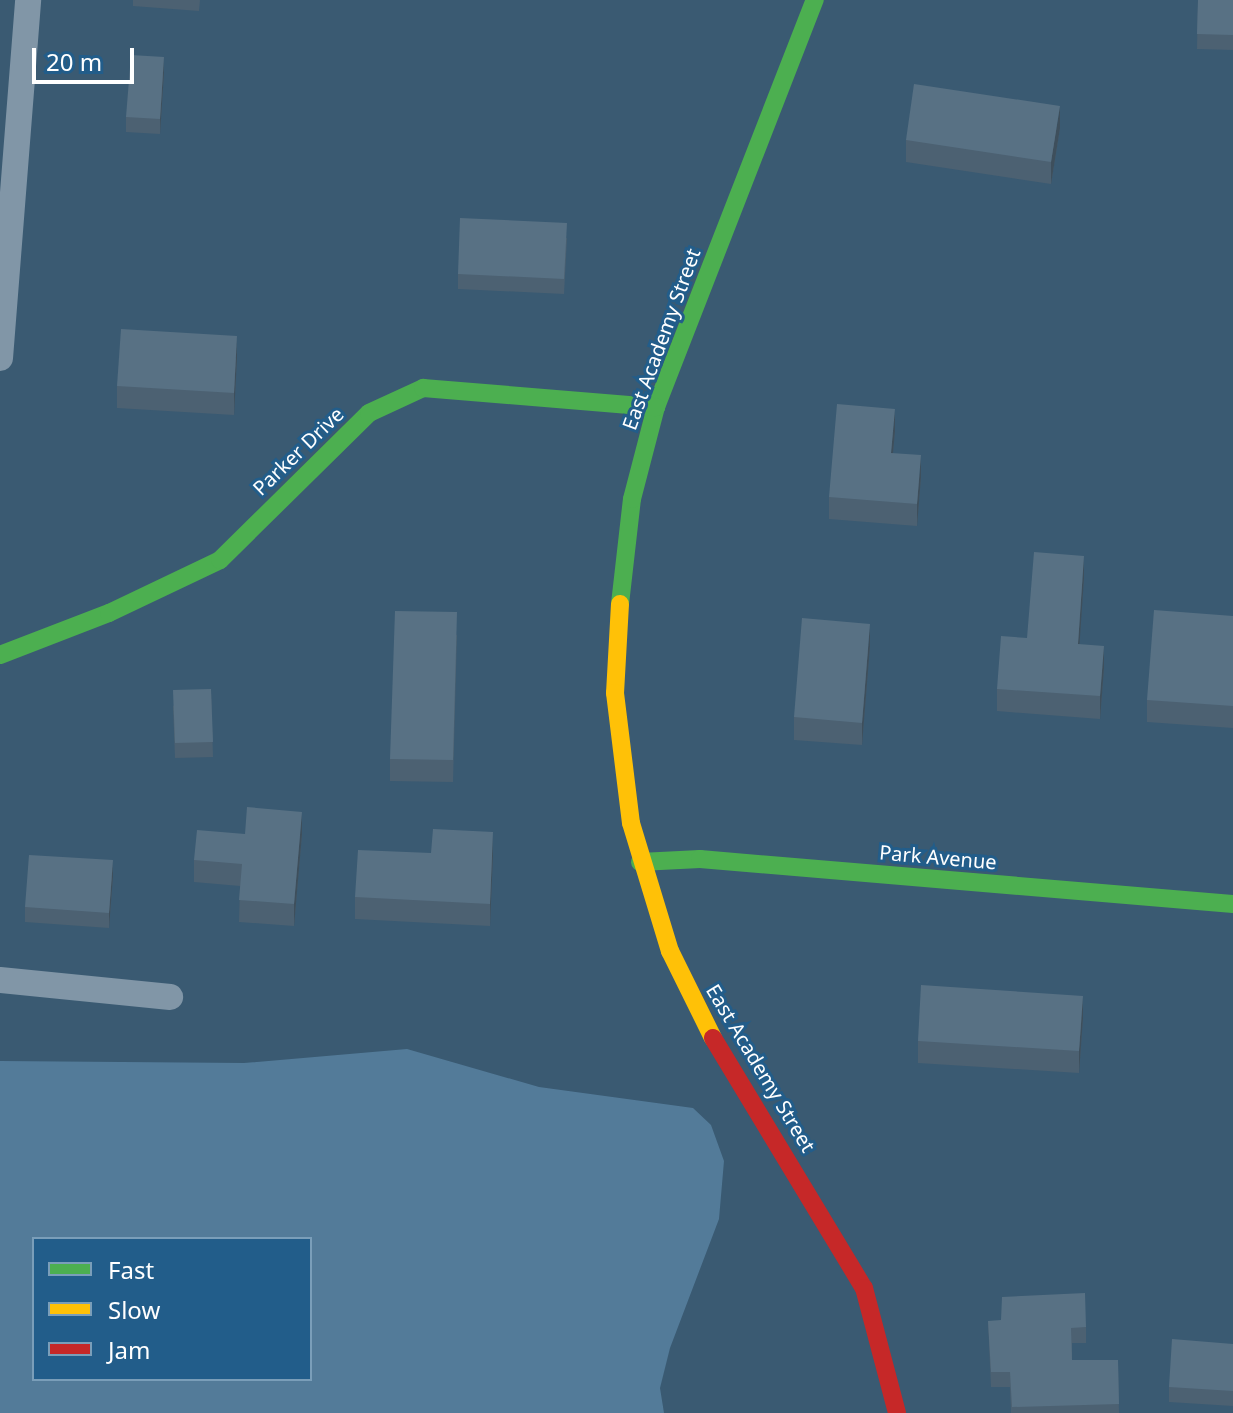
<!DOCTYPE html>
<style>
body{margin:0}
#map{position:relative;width:1233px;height:1413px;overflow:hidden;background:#3a5a72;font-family:"Noto Sans",sans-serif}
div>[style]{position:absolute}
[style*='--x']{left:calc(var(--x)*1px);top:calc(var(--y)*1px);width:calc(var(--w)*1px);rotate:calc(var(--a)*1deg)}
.water>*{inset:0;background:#537b99}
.street>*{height:26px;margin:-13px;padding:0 13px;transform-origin:13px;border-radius:13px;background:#8196a7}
.fast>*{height:18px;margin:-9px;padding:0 9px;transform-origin:9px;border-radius:9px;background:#4caf50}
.slow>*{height:18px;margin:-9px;padding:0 9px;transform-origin:9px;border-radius:9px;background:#ffc107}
.jam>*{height:18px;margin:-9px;padding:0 9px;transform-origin:9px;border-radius:9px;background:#c62828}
.wall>*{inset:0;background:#4c6172}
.shaded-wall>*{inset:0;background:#3e4f5c}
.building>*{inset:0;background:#587184}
span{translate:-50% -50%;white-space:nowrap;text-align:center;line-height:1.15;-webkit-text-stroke:6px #225d8a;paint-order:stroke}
.street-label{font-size:20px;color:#fff}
.legend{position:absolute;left:32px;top:1237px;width:280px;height:144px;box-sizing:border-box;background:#225d8a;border:2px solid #7a9eb9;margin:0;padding:10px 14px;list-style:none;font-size:24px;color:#fff}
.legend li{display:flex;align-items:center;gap:16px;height:40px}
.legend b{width:40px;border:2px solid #7a9eb9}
.scale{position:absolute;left:32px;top:48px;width:102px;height:36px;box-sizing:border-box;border:4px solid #fff;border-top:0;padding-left:10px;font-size:24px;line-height:28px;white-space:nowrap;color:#fff;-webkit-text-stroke:6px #225d8a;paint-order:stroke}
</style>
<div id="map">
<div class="water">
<div style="clip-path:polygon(evenodd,407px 1049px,539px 1087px,693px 1108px,711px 1125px,724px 1161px,719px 1219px,670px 1348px,660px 1388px,664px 1413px,0 1413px,0 1061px,244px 1063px,407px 1049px,34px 1239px,310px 1239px,310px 1379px,34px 1379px,34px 1239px)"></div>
</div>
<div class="street">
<div style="--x:0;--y:358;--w:359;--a:-85.5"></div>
<div style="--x:0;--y:980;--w:171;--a:5.7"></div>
</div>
<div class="fast">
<div style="--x:620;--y:604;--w:106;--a:-83.5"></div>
<div style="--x:632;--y:499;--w:95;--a:-75.4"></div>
<div style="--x:656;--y:407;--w:437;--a:-68.7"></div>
<div style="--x:0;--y:655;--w:117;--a:-21.1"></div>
<div style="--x:109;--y:613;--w:123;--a:-25.5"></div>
<div style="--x:220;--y:560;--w:209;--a:-44.6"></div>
<div style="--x:369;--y:413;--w:60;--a:-24.8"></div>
<div style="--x:423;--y:388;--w:234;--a:4.7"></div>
<div style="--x:640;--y:862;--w:60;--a:-2.9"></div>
<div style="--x:700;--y:859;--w:535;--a:4.83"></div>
</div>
<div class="slow">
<div style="--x:620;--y:604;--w:89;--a:93.2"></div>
<div style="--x:615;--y:693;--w:131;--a:83"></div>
<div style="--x:631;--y:823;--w:134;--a:73.1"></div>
<div style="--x:670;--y:951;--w:97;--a:63.7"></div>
</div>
<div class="jam">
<div style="--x:713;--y:1038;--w:292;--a:58.9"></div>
<div style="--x:864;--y:1288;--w:129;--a:75.2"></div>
</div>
<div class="wall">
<div style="clip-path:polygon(133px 0,200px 0,199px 11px,133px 6px)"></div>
<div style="clip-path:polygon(1198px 0,1233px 0,1233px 50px,1197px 49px)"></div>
<div style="clip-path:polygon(164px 72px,160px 134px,126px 132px,126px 117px)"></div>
<div style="clip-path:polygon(1060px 128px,1051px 184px,906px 162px,906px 140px)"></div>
<div style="clip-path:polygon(567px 238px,564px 294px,458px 289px,458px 274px)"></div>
<div style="clip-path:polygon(237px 358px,234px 415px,117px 408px,117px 386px)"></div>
<div style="clip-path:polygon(895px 431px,893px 453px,921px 477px,917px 526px,829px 519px,829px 497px)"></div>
<div style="clip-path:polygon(1084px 578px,1079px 644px,1104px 668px,1100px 719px,997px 711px,997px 689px,1027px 638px)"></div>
<div style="clip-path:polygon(1233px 616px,1233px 728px,1147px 722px,1147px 700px)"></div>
<div style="clip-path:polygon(457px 634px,453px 782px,390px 781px,390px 759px)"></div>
<div style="clip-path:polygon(870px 646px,862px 745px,794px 740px,794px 717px)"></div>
<div style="clip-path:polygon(211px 689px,213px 757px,175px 758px,173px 706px)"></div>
<div style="clip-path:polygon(245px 834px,302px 834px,294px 926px,239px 922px,240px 886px,194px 882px,194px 860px)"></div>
<div style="clip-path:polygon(431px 853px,493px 854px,490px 926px,355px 919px,355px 897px)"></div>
<div style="clip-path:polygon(113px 876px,109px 928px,25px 922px,25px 907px)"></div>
<div style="clip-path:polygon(1083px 1018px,1079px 1073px,918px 1063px,918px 1041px)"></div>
<div style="clip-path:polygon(988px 1321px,1086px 1327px,1086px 1343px,1072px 1343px,1072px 1360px,1118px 1360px,1119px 1413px,1011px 1413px,1010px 1387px,991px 1387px)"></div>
<div style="clip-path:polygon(1233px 1344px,1233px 1406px,1169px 1402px,1169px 1387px)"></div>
</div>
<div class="shaded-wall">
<div style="clip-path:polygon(164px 57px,164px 72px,160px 134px,160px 119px)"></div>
<div style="clip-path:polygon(1060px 106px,1060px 128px,1051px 184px,1051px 162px)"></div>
<div style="clip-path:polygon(237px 336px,237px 358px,234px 415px,234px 393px)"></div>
<div style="clip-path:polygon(895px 409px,895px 431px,891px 475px,891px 453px)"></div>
<div style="clip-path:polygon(921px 455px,921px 477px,917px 526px,917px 504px)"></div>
<div style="clip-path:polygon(1084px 556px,1084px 578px,1078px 666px,1078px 644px)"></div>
<div style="clip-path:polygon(870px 624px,870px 646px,862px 745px,862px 723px)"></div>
<div style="clip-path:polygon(1104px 646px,1104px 668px,1100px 719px,1100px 696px)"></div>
<div style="clip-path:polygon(302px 812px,302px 834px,294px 926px,294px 904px)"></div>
<div style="clip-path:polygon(493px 832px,493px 854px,490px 926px,490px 904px)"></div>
<div style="clip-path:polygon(113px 860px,113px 876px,109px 928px,109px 913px)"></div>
<div style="clip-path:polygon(1083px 996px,1083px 1018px,1079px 1073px,1079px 1051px)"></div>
</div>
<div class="building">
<div style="clip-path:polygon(1198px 0,1233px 0,1233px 35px,1197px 34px)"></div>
<div style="clip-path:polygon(131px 55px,164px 57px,160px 119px,126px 117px)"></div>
<div style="clip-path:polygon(914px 84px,1060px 106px,1051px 162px,906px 140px)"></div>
<div style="clip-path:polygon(460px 218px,567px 223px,564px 279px,458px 274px)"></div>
<div style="clip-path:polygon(121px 329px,237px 336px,234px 393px,117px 386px)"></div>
<div style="clip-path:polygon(837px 404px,895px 409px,891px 453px,921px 455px,917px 504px,829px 497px)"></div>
<div style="clip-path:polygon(1034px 552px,1084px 556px,1078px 644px,1104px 646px,1100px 696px,997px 689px,1001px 636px,1027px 638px)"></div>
<div style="clip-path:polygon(1154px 610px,1233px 616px,1233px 706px,1147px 700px)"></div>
<div style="clip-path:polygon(395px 611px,457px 612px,453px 760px,390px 759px)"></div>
<div style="clip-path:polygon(802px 618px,870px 624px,862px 723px,794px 717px)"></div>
<div style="clip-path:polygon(211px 689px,213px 742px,175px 743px,173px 690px)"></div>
<div style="clip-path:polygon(247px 807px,302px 812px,294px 904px,239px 900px,242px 864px,194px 860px,197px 830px,245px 834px)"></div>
<div style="clip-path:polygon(433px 829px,493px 832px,490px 904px,355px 897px,358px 850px,431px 853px)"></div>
<div style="clip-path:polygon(29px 855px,113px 860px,109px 913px,25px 907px)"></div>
<div style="clip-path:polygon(921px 985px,1083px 996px,1079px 1051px,918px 1041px)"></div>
<div style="clip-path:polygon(1085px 1293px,1086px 1327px,1071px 1328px,1072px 1360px,1118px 1360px,1119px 1404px,1012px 1407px,1010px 1372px,991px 1372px,988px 1321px,1001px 1320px,1002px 1297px)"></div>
<div style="clip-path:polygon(1172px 1339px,1233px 1344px,1233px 1391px,1169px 1387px)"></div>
</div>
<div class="street-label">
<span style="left:661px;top:339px;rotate:-70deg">East Academy Street</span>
<span style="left:298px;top:451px;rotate:-44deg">Parker Drive</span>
<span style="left:938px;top:857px;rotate:5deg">Park Avenue</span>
<span style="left:761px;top:1068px;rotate:59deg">East Academy Street</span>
</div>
<ul class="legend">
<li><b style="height:10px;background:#4caf50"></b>Fast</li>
<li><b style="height:10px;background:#ffc107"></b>Slow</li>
<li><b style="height:10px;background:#c62828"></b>Jam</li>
</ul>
<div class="scale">20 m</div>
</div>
